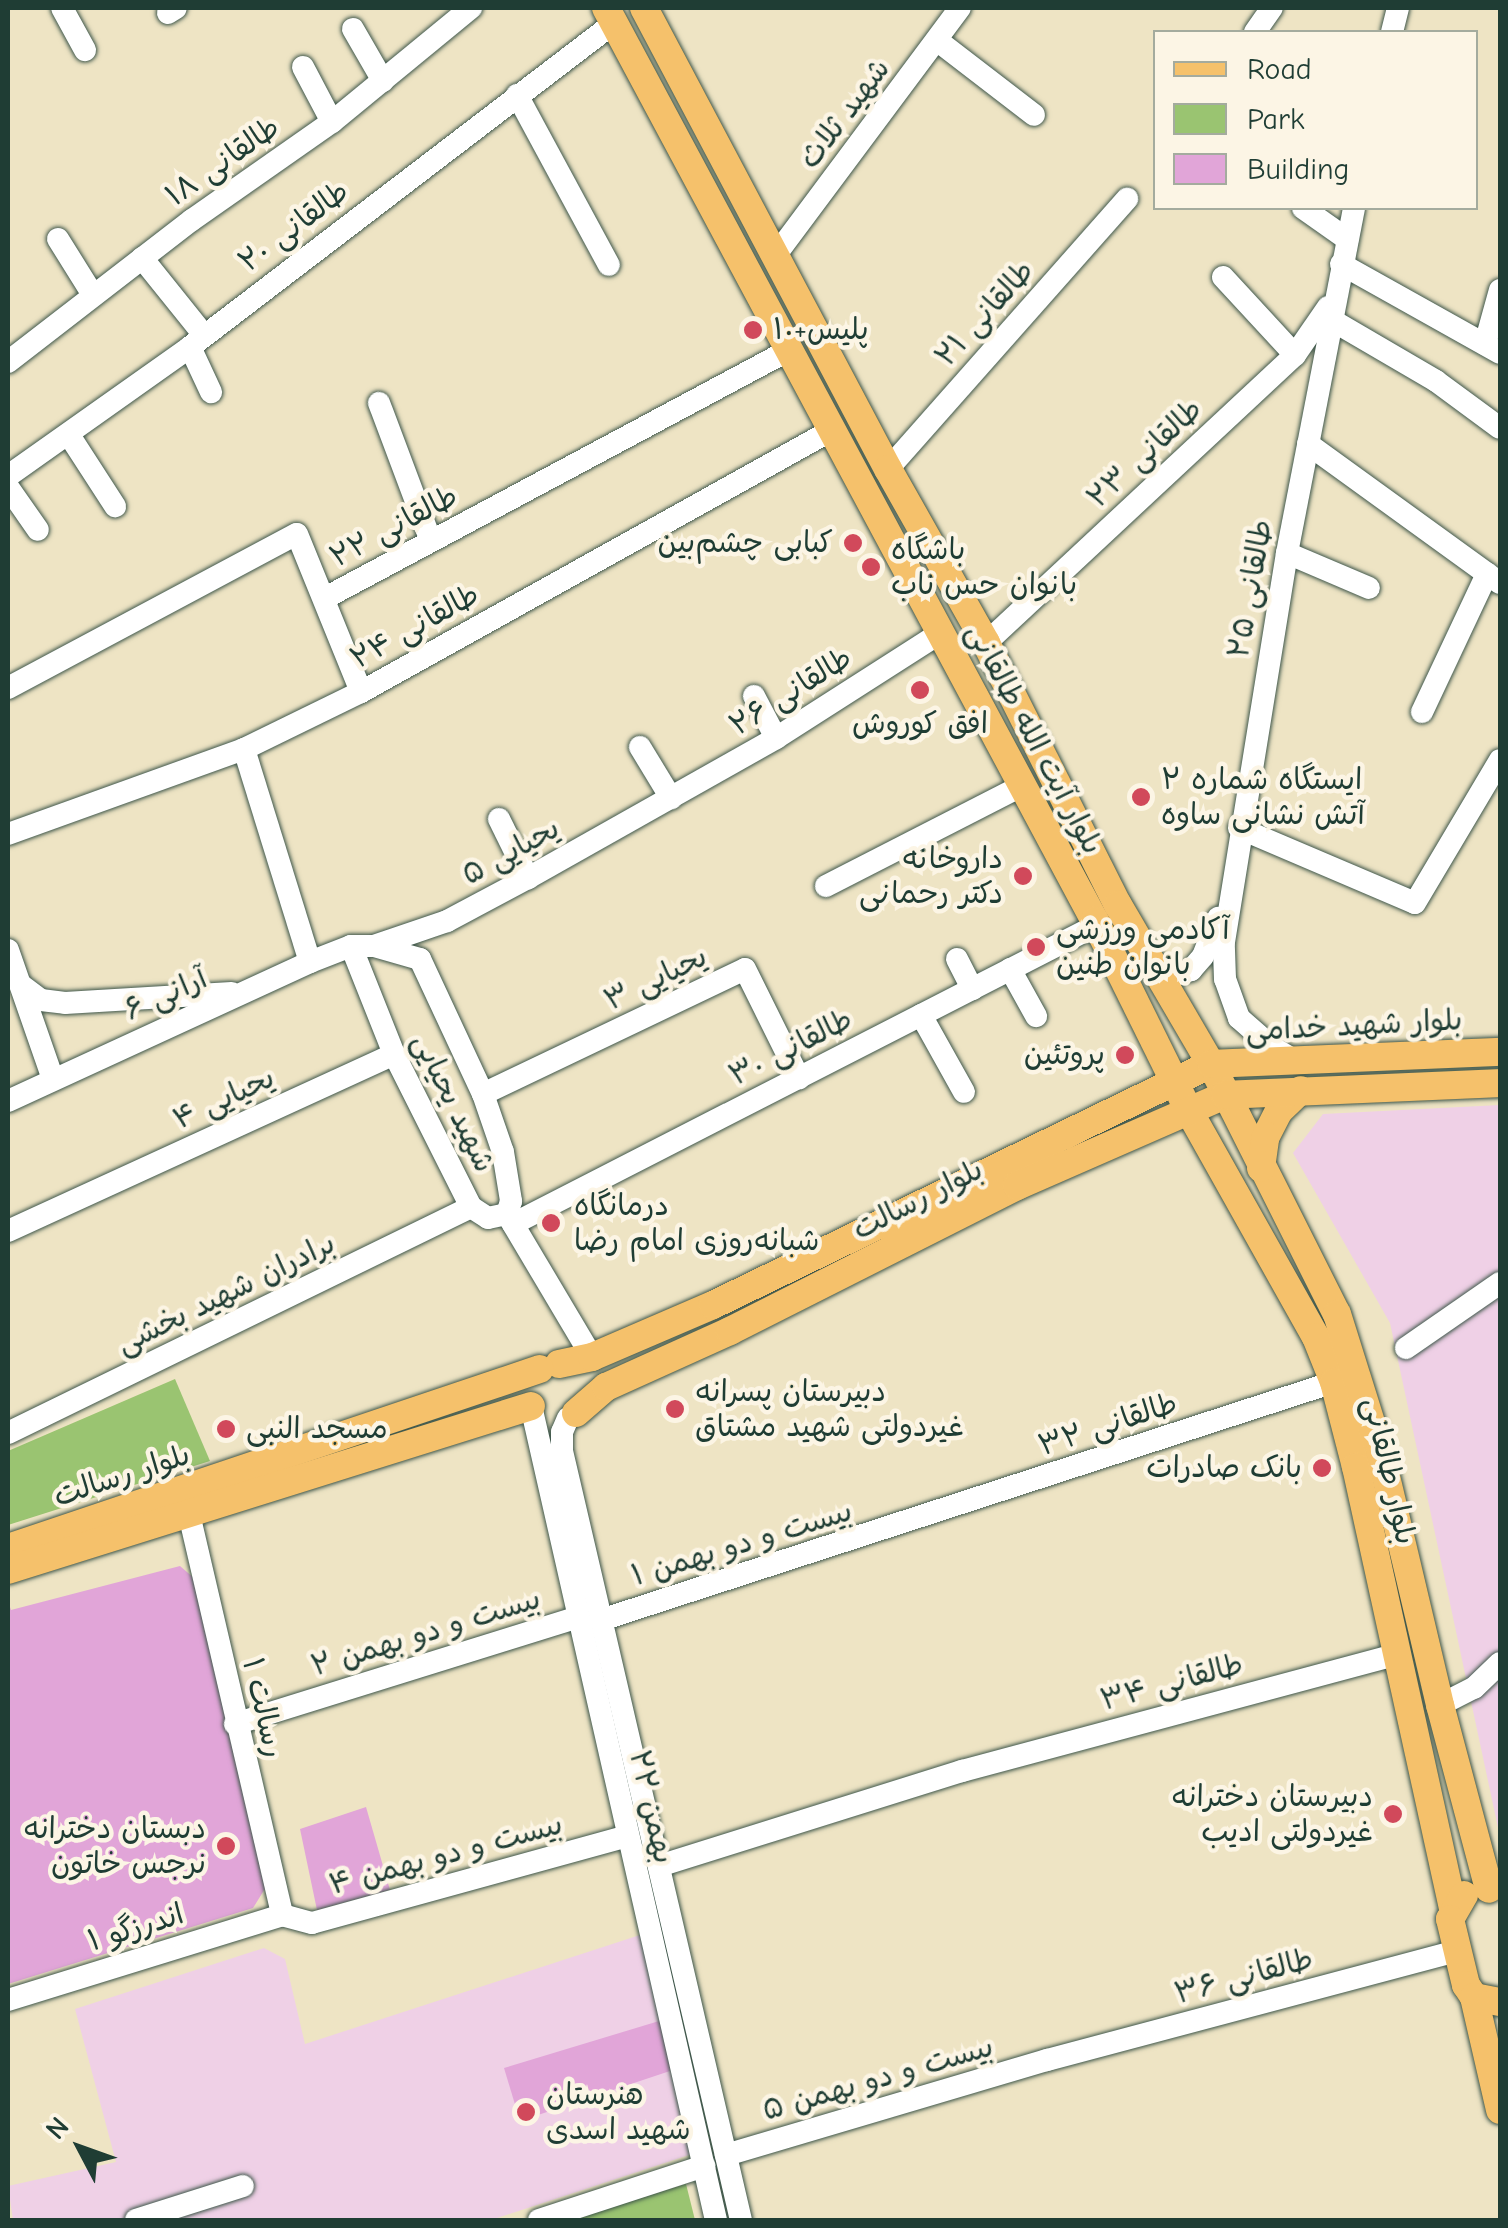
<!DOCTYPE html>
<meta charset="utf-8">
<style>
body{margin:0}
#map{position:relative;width:1508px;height:2228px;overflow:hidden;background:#eee4c4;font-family:"Comic Neue","Playpen Sans Arabic",sans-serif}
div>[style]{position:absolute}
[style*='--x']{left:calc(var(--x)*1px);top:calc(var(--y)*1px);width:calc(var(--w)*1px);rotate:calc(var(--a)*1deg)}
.built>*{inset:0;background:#efd0e6}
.green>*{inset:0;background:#9ac471}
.building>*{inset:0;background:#e1a5d8}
.roads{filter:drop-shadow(0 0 2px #3e564a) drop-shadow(0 0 2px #3e564a)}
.minor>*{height:22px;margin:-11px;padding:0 11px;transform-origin:11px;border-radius:11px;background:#fff}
.major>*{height:28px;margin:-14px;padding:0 14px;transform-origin:14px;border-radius:14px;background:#f5c16b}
.dots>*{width:28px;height:28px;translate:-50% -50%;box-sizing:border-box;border:5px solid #fcf5e5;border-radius:50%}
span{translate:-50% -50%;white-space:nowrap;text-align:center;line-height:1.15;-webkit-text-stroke:9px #fcf5e5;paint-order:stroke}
.street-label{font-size:30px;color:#1f3d34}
.poi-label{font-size:30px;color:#1f3d34}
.left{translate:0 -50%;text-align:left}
.right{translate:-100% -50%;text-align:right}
.frame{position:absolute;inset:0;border:10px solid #1f3d34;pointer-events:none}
.legend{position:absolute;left:1153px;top:30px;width:325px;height:180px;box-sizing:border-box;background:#fcf5e5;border:2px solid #a4ab9e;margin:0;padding:12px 18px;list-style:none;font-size:30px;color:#1f3d34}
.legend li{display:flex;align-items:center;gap:20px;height:50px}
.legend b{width:50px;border:2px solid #a4ab9e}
.north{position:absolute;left:30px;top:2098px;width:100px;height:100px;-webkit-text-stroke:8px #fcf5e5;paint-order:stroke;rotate:311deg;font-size:28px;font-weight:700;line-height:40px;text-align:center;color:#1f3d34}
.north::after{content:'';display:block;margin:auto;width:35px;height:45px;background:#1f3d34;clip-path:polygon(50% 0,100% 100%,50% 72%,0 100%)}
</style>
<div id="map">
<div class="built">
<div style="clip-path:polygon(1500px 1105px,1500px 1837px,1390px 1323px,1293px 1153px,1323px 1114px)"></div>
<div style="clip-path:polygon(643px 1934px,692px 2154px,491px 2220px,13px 2220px,8px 2186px,116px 2162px,75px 2009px,264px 1948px,285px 1959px,305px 2044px)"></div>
</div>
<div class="green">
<div style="clip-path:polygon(175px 1379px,210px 1461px,8px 1525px,8px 1451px)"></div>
<div style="clip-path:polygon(686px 2184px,695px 2220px,570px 2220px)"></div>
</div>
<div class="building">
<div style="clip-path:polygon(180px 1566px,195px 1579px,266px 1887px,253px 1908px,8px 1984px,8px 1601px,11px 1610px)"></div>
<div style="clip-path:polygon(366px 1807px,390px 1890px,317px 1910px,300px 1829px)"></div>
<div style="clip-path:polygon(669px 2018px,673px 2070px,520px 2121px,504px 2068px)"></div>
</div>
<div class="roads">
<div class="minor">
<div style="--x:62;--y:8;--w:48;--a:61.3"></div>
<div style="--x:168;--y:13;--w:9;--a:-32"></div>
<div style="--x:353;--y:29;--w:60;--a:60"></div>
<div style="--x:1255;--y:32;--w:29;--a:-55"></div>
<div style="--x:1392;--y:32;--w:25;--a:-76"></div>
<div style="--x:938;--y:41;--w:121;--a:37.6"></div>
<div style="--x:303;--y:67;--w:62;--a:62.2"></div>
<div style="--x:517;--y:95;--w:193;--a:61.6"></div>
<div style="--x:1303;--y:208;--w:54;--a:35.2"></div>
<div style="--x:58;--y:239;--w:66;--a:58"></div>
<div style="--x:775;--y:256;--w:309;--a:-53.3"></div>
<div style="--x:142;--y:258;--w:97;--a:51.2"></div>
<div style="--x:1341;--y:264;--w:182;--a:29.2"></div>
<div style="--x:1223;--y:277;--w:106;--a:47.3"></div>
<div style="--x:1330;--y:319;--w:123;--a:30.3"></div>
<div style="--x:1436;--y:381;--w:79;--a:36.3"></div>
<div style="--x:1485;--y:344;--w:56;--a:-74.5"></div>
<div style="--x:190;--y:347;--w:50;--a:65"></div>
<div style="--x:8;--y:362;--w:232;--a:-37.7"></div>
<div style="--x:192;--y:220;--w:171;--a:-35"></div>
<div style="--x:332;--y:122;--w:180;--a:-39.4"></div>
<div style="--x:379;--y:403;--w:147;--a:69.4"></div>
<div style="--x:69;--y:435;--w:85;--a:57.1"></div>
<div style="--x:1308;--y:444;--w:237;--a:35.9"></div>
<div style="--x:888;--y:469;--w:361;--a:-48.5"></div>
<div style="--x:8;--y:476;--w:223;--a:-35.3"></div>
<div style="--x:190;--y:347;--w:534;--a:-37.39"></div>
<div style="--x:8;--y:487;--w:52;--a:55.1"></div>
<div style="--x:1287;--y:553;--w:89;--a:23.1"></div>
<div style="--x:325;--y:598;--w:526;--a:-28.12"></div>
<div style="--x:986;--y:643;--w:422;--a:-43"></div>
<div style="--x:1295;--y:355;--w:58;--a:-55.5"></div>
<div style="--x:8;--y:688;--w:327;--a:-28.1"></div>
<div style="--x:297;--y:534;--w:170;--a:67.9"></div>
<div style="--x:754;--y:696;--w:47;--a:62.4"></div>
<div style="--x:1422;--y:712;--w:153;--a:-64.8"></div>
<div style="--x:640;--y:747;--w:60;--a:58.7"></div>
<div style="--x:244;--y:749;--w:223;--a:72.8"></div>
<div style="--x:499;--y:819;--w:66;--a:63.8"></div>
<div style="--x:1239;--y:828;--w:191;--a:23.1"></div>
<div style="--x:1415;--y:903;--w:166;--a:-59.3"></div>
<div style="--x:8;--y:834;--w:251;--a:-19.8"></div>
<div style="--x:244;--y:749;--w:130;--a:-26"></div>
<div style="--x:361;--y:692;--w:539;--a:-29.09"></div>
<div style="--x:826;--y:886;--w:221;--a:-27.1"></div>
<div style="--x:351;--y:946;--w:116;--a:68.3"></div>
<div style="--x:394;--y:1054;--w:171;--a:63.3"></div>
<div style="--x:471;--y:1207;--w:20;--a:33"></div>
<div style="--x:488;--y:1218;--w:19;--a:-12"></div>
<div style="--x:507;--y:1214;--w:166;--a:59.3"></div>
<div style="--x:374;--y:946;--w:77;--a:-18.9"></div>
<div style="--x:447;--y:921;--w:92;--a:-28"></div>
<div style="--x:528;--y:878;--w:285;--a:-29.4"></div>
<div style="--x:776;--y:738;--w:195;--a:-32.6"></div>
<div style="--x:8;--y:950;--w:137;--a:70.8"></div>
<div style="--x:957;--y:959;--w:34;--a:63"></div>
<div style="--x:1158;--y:967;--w:21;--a:19"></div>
<div style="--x:1178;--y:974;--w:14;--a:-17"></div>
<div style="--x:1191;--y:970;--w:18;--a:-49"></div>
<div style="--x:1203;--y:956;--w:41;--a:-68.5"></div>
<div style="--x:1010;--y:969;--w:54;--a:61"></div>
<div style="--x:21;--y:985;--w:25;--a:37"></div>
<div style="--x:41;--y:1000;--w:24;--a:7"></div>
<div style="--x:65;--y:1003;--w:167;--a:-3.4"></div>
<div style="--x:921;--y:1015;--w:88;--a:60.8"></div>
<div style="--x:1296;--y:1061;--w:28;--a:-150"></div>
<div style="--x:1272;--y:1047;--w:44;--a:-138.7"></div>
<div style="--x:1239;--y:1018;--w:41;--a:-109.7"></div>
<div style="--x:1225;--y:979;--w:37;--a:-92"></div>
<div style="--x:1224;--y:942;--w:394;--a:-80.8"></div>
<div style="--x:1287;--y:553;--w:351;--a:-79"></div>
<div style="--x:483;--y:1094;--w:290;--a:-25.5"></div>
<div style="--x:745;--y:969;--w:122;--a:63.6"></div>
<div style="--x:8;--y:1101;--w:332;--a:-24.7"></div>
<div style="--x:310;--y:962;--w:44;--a:-21.3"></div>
<div style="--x:351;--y:946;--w:23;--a:0"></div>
<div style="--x:374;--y:946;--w:48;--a:15.8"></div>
<div style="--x:420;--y:959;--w:149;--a:65"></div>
<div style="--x:483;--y:1094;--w:61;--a:71"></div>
<div style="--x:503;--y:1152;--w:50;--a:80.7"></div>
<div style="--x:511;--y:1201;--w:14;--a:107"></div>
<div style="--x:513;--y:1224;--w:656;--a:-27.11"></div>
<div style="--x:8;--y:1231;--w:425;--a:-24.6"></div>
<div style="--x:1406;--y:1348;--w:114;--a:-34.7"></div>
<div style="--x:531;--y:1406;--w:835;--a:77.2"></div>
<div style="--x:568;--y:1418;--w:15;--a:113"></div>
<div style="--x:562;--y:1432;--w:19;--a:90"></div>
<div style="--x:562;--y:1451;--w:790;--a:76.9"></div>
<div style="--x:8;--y:1433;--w:515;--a:-26.02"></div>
<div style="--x:189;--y:1514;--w:412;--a:76.9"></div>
<div style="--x:601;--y:1620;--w:771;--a:-17.99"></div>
<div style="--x:1440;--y:1705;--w:38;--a:-27"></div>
<div style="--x:1474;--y:1688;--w:36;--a:-44"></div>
<div style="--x:235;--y:1724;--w:359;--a:-17.3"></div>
<div style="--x:659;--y:1866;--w:318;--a:-17.4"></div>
<div style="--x:962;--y:1771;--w:451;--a:-15"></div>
<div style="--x:282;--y:1915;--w:31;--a:15"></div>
<div style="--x:312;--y:1923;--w:327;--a:-15.4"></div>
<div style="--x:8;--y:2000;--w:287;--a:-17.2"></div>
<div style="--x:726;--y:2155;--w:335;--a:-16.5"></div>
<div style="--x:1047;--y:2060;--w:423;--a:-14.9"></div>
<div style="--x:136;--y:2220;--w:112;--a:-17.6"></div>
<div style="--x:539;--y:2220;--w:174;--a:-18.1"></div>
</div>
<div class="major">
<div style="--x:606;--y:8;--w:1036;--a:61.83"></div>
<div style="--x:1095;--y:921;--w:212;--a:63.7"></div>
<div style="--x:1189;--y:1111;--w:259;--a:60.7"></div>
<div style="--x:1316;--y:1337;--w:48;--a:68.2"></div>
<div style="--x:1334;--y:1382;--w:88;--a:75.5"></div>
<div style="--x:1356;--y:1467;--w:452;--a:77.6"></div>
<div style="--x:644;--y:8;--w:522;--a:62.11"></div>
<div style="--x:888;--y:469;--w:200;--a:60.6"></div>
<div style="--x:986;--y:643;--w:293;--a:63.3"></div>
<div style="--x:1118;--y:905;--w:184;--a:59.7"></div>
<div style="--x:1211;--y:1064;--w:280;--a:63.3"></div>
<div style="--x:1337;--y:1314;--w:144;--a:72.6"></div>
<div style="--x:1380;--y:1451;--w:261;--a:76.7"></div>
<div style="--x:1440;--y:1705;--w:190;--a:75.1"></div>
<div style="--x:1261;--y:1168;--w:30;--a:-82"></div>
<div style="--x:1265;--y:1138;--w:30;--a:-63"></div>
<div style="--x:1279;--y:1111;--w:30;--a:-44"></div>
<div style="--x:559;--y:1364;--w:34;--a:-12"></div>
<div style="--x:592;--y:1357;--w:132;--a:-23.3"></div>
<div style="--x:713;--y:1305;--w:553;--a:-25.82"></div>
<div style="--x:1211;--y:1064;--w:289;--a:-2.4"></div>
<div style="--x:576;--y:1413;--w:40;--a:-41"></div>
<div style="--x:606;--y:1387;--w:136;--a:-24.3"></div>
<div style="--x:730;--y:1331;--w:322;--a:-26.8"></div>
<div style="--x:1017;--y:1186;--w:227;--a:-23.6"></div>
<div style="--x:1225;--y:1095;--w:275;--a:-2.5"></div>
<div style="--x:8;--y:1548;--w:561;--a:-18.6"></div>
<div style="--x:8;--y:1570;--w:548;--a:-17.41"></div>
<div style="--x:1464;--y:1895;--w:28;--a:120"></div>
<div style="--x:1450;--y:1919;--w:68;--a:76.4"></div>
<div style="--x:1466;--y:1985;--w:14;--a:56"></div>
<div style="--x:1474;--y:1997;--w:26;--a:11"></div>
<div style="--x:1474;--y:1997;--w:116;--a:77"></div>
</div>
</div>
<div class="dots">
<div style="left:753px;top:330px;background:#d1495b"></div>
<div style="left:853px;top:543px;background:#d1495b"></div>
<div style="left:871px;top:567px;background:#d1495b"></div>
<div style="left:920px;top:690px;background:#d1495b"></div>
<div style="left:1141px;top:797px;background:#d1495b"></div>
<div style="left:1023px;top:876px;background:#d1495b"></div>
<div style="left:1036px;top:947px;background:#d1495b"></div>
<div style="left:1125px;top:1055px;background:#d1495b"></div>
<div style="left:551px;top:1223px;background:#d1495b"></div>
<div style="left:675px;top:1409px;background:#d1495b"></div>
<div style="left:226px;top:1429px;background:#d1495b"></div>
<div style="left:1322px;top:1468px;background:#d1495b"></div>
<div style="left:1393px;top:1814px;background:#d1495b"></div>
<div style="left:226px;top:1846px;background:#d1495b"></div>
<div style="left:526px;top:2112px;background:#d1495b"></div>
</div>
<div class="street-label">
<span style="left:845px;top:114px;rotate:-53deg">شهید ثلاث</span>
<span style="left:223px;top:162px;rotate:-35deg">طالقانی ۱۸</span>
<span style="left:294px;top:227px;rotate:-37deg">طالقانی ۲۰</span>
<span style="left:985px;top:314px;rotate:-48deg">طالقانی ۲۱</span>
<span style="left:1145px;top:454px;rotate:-43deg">طالقانی ۲۳</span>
<span style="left:394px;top:527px;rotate:-28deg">طالقانی ۲۲</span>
<span style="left:1251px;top:589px;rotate:-80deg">طالقانی ۲۵</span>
<span style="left:415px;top:627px;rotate:-29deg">طالقانی ۲۴</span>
<span style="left:791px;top:692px;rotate:-32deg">طالقانی ۲۶</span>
<span style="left:1034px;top:739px;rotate:62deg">بلوار آیت الله طالقانی</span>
<span style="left:511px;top:852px;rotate:-29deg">یحیایی ۵</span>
<span style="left:656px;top:979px;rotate:-26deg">یحیایی ۳</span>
<span style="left:166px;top:995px;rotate:-24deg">آرانی ۶</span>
<span style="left:1354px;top:1026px;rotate:-3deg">بلوار شهید خدامی</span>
<span style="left:791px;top:1048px;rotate:-27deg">طالقانی ۳۰</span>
<span style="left:224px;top:1099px;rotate:-25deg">یحیایی ۴</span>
<span style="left:453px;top:1103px;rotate:64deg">شهید یحیایی</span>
<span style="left:918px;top:1200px;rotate:-27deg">بلوار رسالت</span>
<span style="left:226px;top:1294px;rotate:-26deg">برادران شهید بخشی</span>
<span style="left:1108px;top:1425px;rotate:-18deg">طالقانی ۳۲</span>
<span style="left:1389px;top:1471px;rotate:77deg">بلوار طالقانی</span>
<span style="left:122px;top:1476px;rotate:-18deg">بلوار رسالت</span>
<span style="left:742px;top:1544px;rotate:-17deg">بیست و دو بهمن ۱</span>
<span style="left:426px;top:1633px;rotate:-17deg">بیست و دو بهمن ۲</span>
<span style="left:1172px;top:1683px;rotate:-15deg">طالقانی ۳۴</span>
<span style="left:263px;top:1708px;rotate:77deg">رسالت ۱</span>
<span style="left:651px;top:1807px;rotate:77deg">۲۲ بهمن</span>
<span style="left:446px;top:1855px;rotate:-15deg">بیست و دو بهمن ۴</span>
<span style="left:136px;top:1928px;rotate:-17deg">اندرزگو ۱</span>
<span style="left:1244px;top:1977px;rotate:-15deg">طالقانی ۳۶</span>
<span style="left:878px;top:2079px;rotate:-16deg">بیست و دو بهمن ۵</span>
</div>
<div class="poi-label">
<span class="left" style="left:773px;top:330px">پلیس+۱۰</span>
<span class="right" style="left:833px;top:543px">کبابی چشم‌بین</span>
<span class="left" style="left:891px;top:567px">باشگاه<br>بانوان حس ناب</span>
<span style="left:920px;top:724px">افق کوروش</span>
<span class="left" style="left:1161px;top:797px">ایستگاه شماره ۲<br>آتش نشانی ساوه</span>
<span class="right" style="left:1003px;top:876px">داروخانه<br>دکتر رحمانی</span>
<span class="left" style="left:1056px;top:947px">آکادمی ورزشی<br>بانوان طنین</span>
<span class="right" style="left:1105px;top:1055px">پروتئین</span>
<span class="left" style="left:574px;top:1223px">درمانگاه<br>شبانه‌روزی امام رضا</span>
<span class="left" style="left:695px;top:1409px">دبیرستان پسرانه<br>غیردولتی شهید مشتاق</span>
<span class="left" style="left:246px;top:1429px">مسجد النبی</span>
<span class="right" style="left:1302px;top:1468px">بانک صادرات</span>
<span class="right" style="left:1373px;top:1814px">دبیرستان دخترانه<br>غیردولتی ادیب</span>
<span class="right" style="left:206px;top:1846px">دبستان دخترانه<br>نرجس خاتون</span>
<span class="left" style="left:546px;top:2112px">هنرستان<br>شهید اسدی</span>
</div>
<div class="frame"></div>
<ul class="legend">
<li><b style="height:12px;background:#f5c16b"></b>Road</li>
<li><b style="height:28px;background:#9ac471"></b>Park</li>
<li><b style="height:28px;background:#e1a5d8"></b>Building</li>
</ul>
<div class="north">N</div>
</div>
